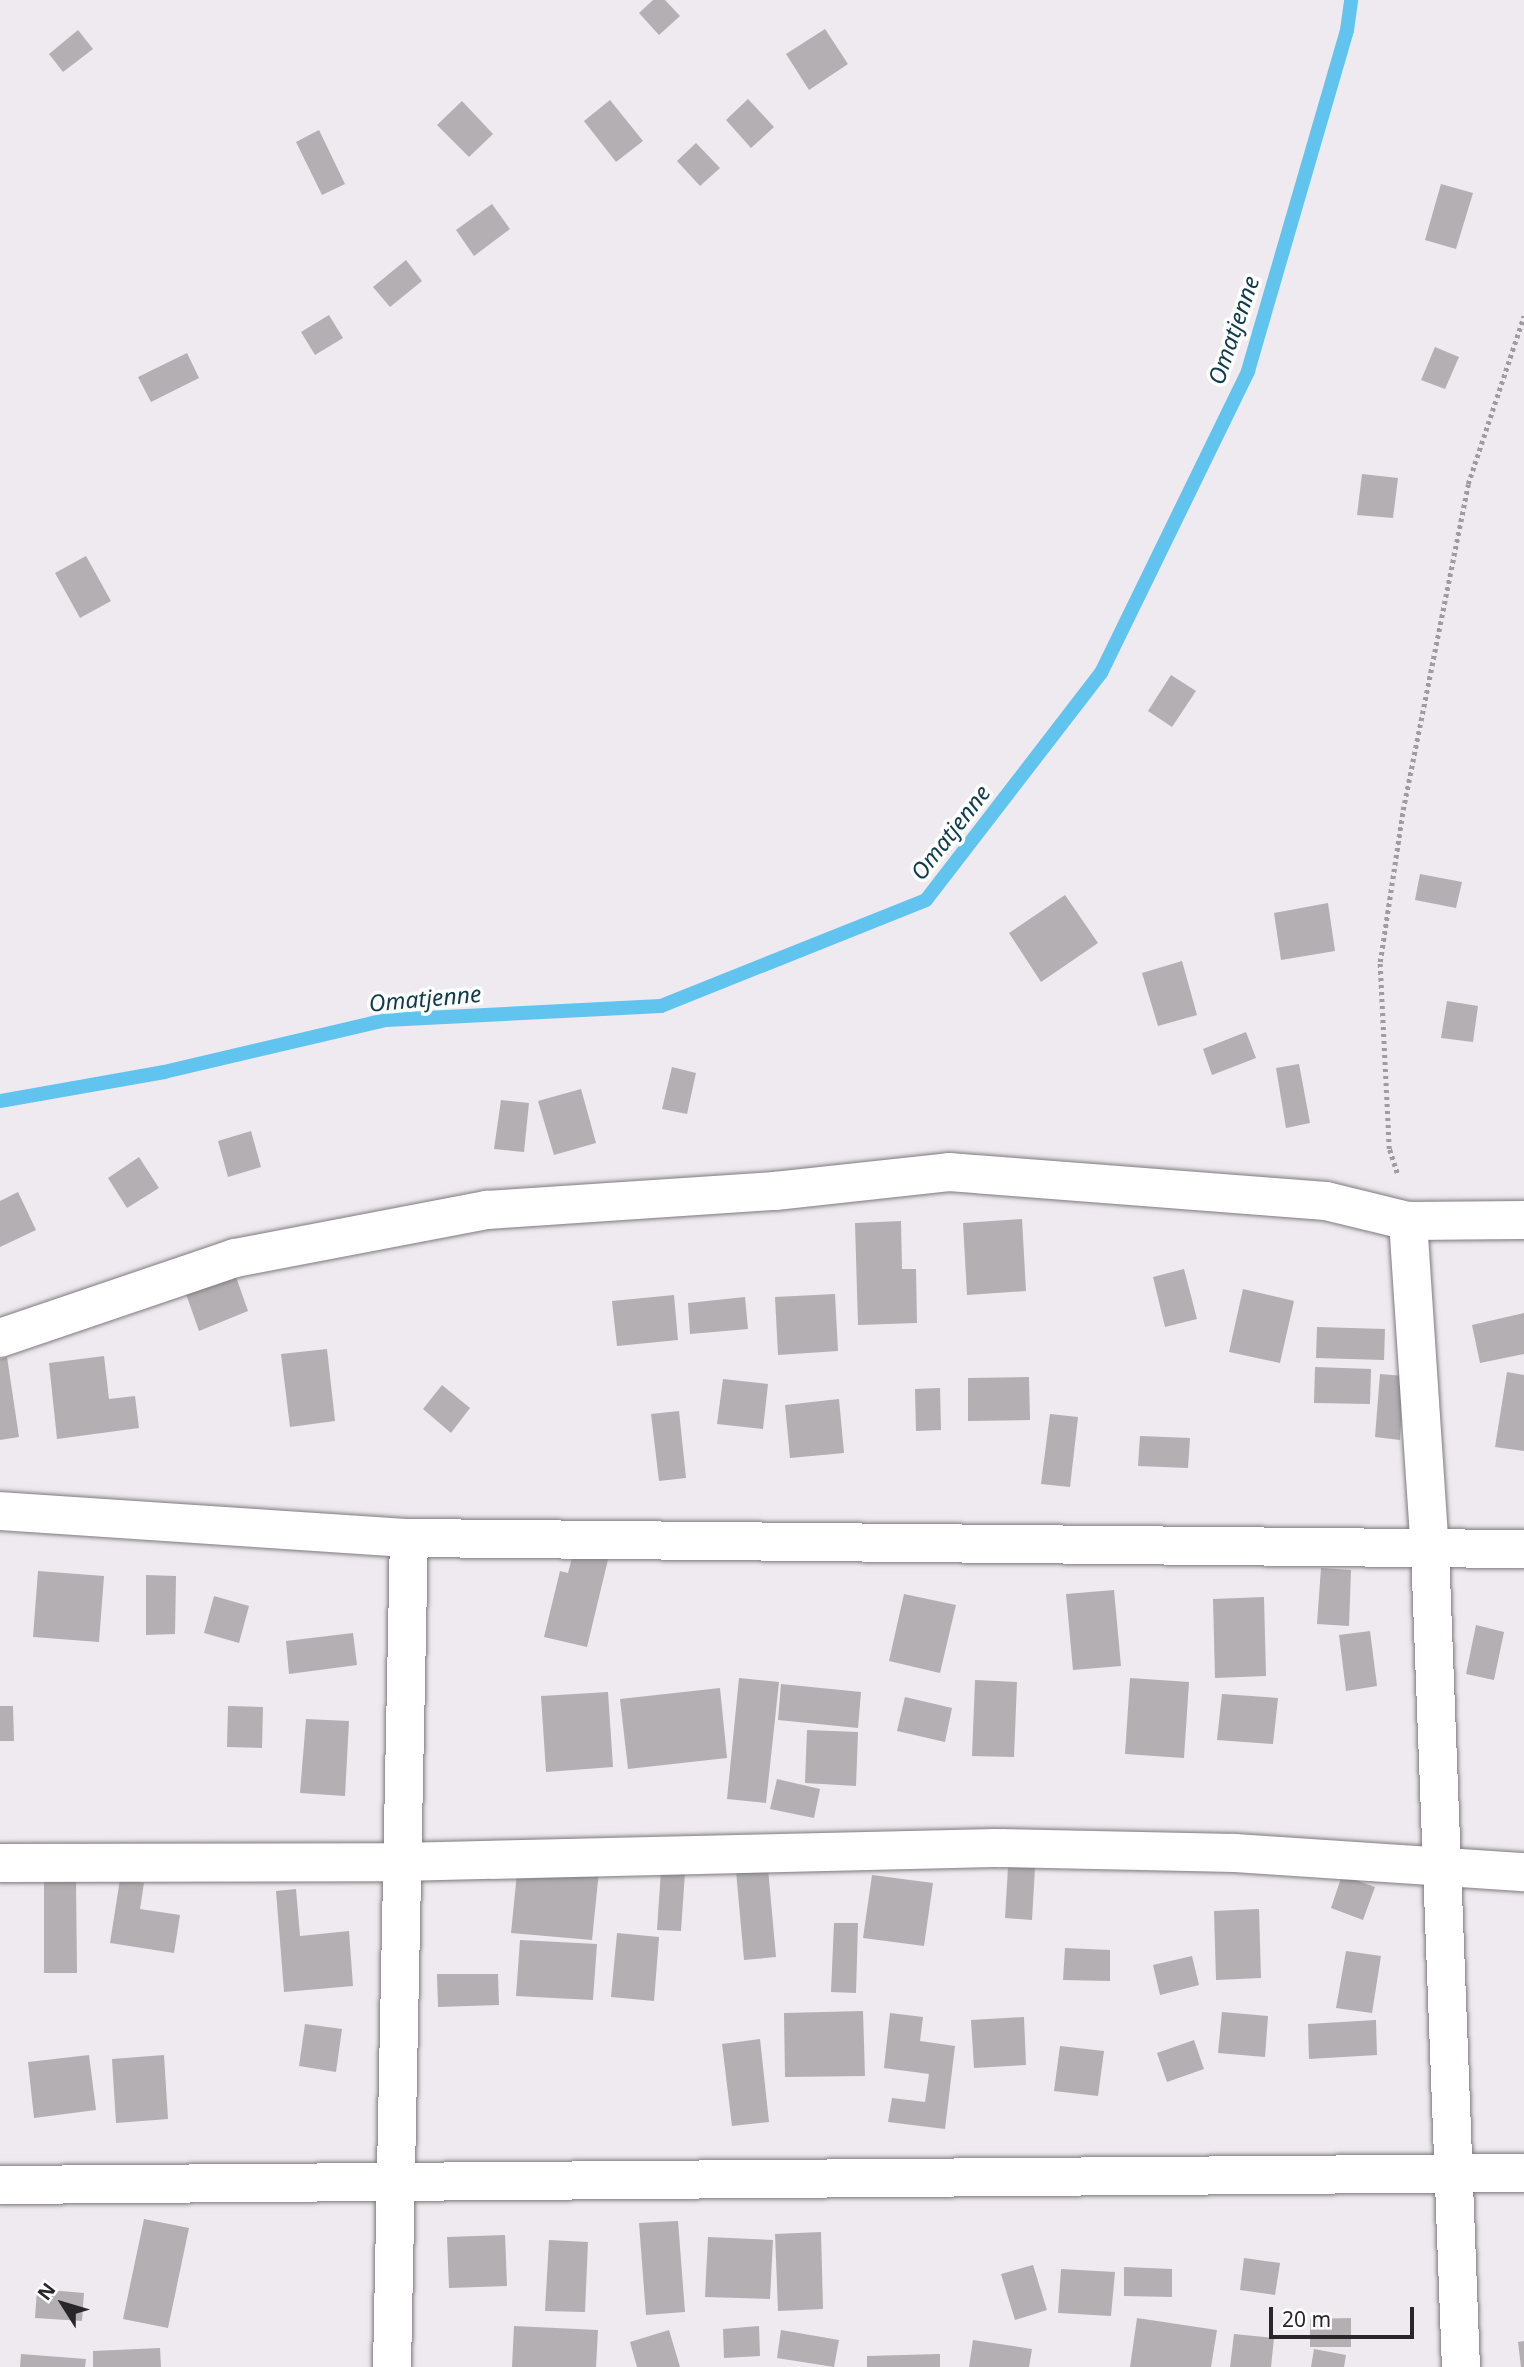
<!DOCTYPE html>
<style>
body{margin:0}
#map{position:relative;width:1524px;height:2367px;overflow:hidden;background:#efeaef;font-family:"Noto Sans",sans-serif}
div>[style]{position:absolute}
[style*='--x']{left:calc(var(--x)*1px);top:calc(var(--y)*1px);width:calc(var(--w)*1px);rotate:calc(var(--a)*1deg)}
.stream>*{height:14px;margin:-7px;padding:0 7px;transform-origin:7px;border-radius:7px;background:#61c4ef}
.building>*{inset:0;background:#b3afb3}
.path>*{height:4.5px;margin-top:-2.25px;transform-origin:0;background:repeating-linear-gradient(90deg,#9f9c9f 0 3.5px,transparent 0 7px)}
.roads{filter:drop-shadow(0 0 2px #7e7a7e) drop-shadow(0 0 2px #7e7a7e)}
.minor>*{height:38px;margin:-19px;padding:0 19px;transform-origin:19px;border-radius:19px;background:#fff}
span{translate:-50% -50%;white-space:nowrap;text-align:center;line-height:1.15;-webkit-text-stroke:7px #fff;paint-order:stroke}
.water-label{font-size:23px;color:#0e3b4c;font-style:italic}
.north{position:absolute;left:28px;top:2269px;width:70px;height:70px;-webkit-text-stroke:5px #fff;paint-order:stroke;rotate:307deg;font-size:19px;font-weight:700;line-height:28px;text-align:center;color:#282628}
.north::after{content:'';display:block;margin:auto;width:24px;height:32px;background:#282628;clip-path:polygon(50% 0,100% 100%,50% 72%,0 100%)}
.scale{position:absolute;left:1269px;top:2307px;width:145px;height:32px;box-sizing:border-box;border:4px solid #282628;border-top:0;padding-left:9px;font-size:21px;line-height:24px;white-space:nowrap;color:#282628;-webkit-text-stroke:5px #fff;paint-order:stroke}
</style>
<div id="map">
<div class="stream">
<div style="--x:0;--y:1101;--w:167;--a:-10"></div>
<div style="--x:164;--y:1072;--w:228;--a:-13.2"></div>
<div style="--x:386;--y:1020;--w:275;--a:-2.9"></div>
<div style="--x:661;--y:1006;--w:285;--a:-21.8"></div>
<div style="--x:926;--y:900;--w:287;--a:-52.4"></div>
<div style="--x:1101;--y:673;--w:336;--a:-64"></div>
<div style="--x:1248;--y:371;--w:355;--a:-73.8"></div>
<div style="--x:1347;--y:30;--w:30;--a:-82"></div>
</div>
<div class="building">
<div style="clip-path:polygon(653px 0,665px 0,680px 16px,659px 35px,639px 13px)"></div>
<div style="clip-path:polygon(825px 29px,848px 64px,809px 90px,786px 54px)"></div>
<div style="clip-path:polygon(78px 30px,93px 49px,63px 72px,49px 54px)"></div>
<div style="clip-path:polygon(748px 99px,774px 127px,751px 148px,726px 120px)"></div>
<div style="clip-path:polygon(610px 100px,643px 141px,616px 162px,584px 121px)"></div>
<div style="clip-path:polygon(462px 101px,493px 134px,469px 157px,437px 125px)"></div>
<div style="clip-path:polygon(319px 130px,345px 184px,322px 195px,296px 142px)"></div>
<div style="clip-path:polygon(696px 143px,720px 168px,700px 186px,677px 161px)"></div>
<div style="clip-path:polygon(1441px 184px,1473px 193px,1456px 249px,1425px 240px)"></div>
<div style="clip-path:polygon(492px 204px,510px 229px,474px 256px,456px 230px)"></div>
<div style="clip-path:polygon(406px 260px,422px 281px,390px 307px,373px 287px)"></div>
<div style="clip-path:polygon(329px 315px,343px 338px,315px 355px,301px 332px)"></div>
<div style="clip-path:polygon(1435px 347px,1459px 357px,1445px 389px,1421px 380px)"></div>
<div style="clip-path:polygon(187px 353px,199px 378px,151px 402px,138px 377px)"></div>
<div style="clip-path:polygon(1362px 474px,1398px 478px,1393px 518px,1357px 515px)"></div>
<div style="clip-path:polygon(86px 556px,111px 601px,80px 618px,55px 573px)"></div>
<div style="clip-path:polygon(1171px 675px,1196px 691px,1172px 727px,1148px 711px)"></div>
<div style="clip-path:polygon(1420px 874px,1462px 882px,1456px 908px,1415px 900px)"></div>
<div style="clip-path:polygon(1065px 895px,1098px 943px,1041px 982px,1009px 933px)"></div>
<div style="clip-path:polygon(1328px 903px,1335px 951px,1281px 960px,1274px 913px)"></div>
<div style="clip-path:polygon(1182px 961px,1197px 1015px,1158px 1026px,1142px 973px)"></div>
<div style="clip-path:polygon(1447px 1001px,1478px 1006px,1473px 1042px,1441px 1038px)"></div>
<div style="clip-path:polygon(1246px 1032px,1256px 1058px,1212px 1075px,1203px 1049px)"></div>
<div style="clip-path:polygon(1299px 1064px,1310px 1123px,1286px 1128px,1276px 1068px)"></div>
<div style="clip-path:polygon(672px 1067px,696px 1073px,687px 1114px,662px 1109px)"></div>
<div style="clip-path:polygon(581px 1089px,596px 1143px,554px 1155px,538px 1101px)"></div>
<div style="clip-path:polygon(501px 1100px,529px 1103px,524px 1152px,494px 1149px)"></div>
<div style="clip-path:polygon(251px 1131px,261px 1167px,228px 1177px,218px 1141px)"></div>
<div style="clip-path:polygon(139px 1157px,159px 1188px,127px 1208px,108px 1178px)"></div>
<div style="clip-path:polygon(18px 1192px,36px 1230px,0 1247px,0 1201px)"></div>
<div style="clip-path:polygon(1022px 1219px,1026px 1291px,967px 1295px,963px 1223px)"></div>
<div style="clip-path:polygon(901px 1221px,902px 1269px,916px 1269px,917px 1323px,858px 1325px,855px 1223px)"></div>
<div style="clip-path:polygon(1184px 1269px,1197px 1319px,1165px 1327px,1153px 1277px)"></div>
<div style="clip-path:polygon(235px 1274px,248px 1311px,199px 1331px,186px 1294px)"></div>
<div style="clip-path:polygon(1243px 1289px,1294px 1301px,1280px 1363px,1229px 1352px)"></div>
<div style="clip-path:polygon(835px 1294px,838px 1351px,778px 1355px,775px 1297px)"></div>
<div style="clip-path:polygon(674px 1295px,678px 1340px,617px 1346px,612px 1301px)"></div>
<div style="clip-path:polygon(745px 1297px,748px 1329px,690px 1334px,688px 1303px)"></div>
<div style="clip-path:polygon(1524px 1313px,1524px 1354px,1480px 1363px,1472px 1325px)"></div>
<div style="clip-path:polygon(1317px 1327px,1385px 1329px,1384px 1360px,1316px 1358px)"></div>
<div style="clip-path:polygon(327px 1349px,335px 1421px,290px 1427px,281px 1354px)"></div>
<div style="clip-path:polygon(104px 1356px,109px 1399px,135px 1396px,139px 1428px,57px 1439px,49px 1363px)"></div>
<div style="clip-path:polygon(7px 1357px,19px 1437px,0 1440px,0 1359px)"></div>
<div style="clip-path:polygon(1315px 1367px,1371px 1369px,1370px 1404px,1314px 1403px)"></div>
<div style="clip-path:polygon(1507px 1372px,1524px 1375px,1524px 1451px,1495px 1447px)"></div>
<div style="clip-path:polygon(1380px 1374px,1404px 1376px,1400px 1440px,1375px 1437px)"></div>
<div style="clip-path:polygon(1029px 1377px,1030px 1420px,968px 1421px,968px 1378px)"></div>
<div style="clip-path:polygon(723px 1379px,768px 1384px,763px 1429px,717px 1424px)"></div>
<div style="clip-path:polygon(442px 1385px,470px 1408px,451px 1433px,423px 1409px)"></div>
<div style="clip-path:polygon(940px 1388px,941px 1430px,916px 1431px,915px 1389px)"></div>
<div style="clip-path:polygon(839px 1399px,844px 1453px,790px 1458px,785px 1405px)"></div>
<div style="clip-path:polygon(679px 1411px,686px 1478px,659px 1481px,651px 1414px)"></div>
<div style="clip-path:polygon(1050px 1414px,1078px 1417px,1070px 1487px,1041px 1484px)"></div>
<div style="clip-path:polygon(1140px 1436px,1190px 1438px,1188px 1468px,1138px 1466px)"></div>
<div style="clip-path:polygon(578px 1535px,612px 1543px,587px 1647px,544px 1637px,560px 1571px,568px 1573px)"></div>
<div style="clip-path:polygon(1321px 1568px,1351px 1570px,1349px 1626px,1317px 1624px)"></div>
<div style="clip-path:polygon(38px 1571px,104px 1576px,99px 1642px,33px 1637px)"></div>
<div style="clip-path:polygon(146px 1575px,176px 1576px,175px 1634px,146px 1635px)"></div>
<div style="clip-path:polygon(1114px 1590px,1121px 1666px,1073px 1670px,1066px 1594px)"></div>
<div style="clip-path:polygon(904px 1594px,956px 1605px,940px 1673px,889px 1661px)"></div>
<div style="clip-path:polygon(214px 1596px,249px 1606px,239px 1643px,204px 1633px)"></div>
<div style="clip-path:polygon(1264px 1597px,1266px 1676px,1215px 1678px,1213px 1599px)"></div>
<div style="clip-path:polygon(1476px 1625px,1504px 1632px,1494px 1680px,1466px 1674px)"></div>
<div style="clip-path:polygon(1370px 1631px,1377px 1686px,1346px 1691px,1339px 1635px)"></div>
<div style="clip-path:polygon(353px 1633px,357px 1665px,289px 1674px,286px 1641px)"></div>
<div style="clip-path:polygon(739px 1678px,779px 1682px,766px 1803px,727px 1799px)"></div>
<div style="clip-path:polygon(1130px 1678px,1189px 1682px,1184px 1758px,1125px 1754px)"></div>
<div style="clip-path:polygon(975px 1680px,1017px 1682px,1014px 1757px,972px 1756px)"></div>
<div style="clip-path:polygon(781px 1684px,861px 1692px,858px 1728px,778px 1720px)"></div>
<div style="clip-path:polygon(720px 1688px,727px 1758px,628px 1769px,620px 1699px)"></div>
<div style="clip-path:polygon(608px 1692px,613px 1767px,546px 1772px,541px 1696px)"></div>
<div style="clip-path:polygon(1222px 1694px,1278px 1698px,1273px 1744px,1217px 1740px)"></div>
<div style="clip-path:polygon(905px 1697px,952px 1708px,945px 1742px,897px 1731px)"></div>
<div style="clip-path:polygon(0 1706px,13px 1706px,14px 1741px,0 1741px)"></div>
<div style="clip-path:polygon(228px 1706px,263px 1707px,262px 1748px,227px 1747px)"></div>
<div style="clip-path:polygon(306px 1719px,349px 1721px,345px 1796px,300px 1793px)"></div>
<div style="clip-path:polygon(807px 1730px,858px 1732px,856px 1786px,805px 1783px)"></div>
<div style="clip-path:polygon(777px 1779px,820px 1789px,814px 1818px,770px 1809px)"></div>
<div style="clip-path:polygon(518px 1863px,599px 1871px,592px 1940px,511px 1933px)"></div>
<div style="clip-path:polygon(1008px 1867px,1035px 1868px,1032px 1920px,1005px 1918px)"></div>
<div style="clip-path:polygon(768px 1868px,776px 1957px,744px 1960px,736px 1871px)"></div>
<div style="clip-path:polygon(661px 1870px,685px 1872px,681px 1931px,657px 1930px)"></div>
<div style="clip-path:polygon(872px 1875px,933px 1883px,924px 1946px,863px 1938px)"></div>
<div style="clip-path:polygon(1342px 1875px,1375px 1887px,1363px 1920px,1331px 1908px)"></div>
<div style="clip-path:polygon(120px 1879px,144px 1883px,140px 1909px,180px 1915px,174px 1953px,110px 1943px)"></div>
<div style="clip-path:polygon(76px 1881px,77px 1973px,44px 1973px,44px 1882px)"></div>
<div style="clip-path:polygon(296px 1889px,300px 1936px,349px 1931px,353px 1986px,284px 1992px,276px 1891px)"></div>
<div style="clip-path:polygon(1259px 1909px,1261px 1978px,1216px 1980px,1214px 1911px)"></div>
<div style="clip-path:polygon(834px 1923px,858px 1923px,856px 1993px,831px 1992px)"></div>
<div style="clip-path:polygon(617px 1933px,659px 1937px,654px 2001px,611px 1997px)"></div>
<div style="clip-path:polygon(520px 1940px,597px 1944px,593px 2000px,516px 1996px)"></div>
<div style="clip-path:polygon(1065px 1948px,1110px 1950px,1110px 1981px,1063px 1980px)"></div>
<div style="clip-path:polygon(1346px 1951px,1381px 1956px,1372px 2013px,1336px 2008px)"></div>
<div style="clip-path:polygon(1192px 1956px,1199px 1985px,1160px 1995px,1153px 1965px)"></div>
<div style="clip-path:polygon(437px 1974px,498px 1974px,499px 2005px,438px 2007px)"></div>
<div style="clip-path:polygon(863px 2011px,865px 2076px,785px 2077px,784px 2013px)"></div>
<div style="clip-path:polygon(1222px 2012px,1268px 2016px,1265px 2057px,1218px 2053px)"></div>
<div style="clip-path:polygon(890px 2013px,923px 2017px,920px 2041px,955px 2046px,945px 2129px,888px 2122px,892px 2098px,925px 2102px,929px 2074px,884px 2068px)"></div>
<div style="clip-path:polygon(1024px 2017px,1026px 2065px,974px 2068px,971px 2020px)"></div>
<div style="clip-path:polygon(1376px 2020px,1377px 2055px,1309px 2059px,1308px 2024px)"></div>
<div style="clip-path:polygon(305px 2024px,342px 2029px,336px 2072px,299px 2066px)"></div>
<div style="clip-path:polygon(760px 2039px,769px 2122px,732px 2126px,722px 2044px)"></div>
<div style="clip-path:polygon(1194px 2040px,1204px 2069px,1167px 2082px,1157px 2053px)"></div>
<div style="clip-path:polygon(1060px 2046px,1104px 2051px,1098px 2096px,1054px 2091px)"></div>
<div style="clip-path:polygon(89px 2055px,96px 2110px,34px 2118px,28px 2062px)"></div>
<div style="clip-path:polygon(164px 2055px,168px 2119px,116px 2123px,112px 2059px)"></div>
<div style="clip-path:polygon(144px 2219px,189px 2228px,168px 2328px,123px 2319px)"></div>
<div style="clip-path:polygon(678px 2221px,685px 2312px,646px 2315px,639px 2223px)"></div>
<div style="clip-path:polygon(821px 2232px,823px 2309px,778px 2311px,775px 2234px)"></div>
<div style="clip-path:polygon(505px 2235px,507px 2286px,449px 2288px,447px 2237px)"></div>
<div style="clip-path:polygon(708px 2237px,773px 2240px,770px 2299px,705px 2297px)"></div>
<div style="clip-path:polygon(549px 2240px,588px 2242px,585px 2312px,545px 2311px)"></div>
<div style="clip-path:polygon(1244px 2258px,1280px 2263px,1275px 2295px,1240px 2290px)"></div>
<div style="clip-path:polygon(1033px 2265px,1047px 2310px,1015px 2320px,1001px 2274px)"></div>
<div style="clip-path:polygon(1124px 2267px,1172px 2269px,1172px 2297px,1124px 2296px)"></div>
<div style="clip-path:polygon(1061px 2269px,1115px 2272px,1111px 2316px,1058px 2313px)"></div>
<div style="clip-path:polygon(37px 2289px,84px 2293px,82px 2321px,35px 2318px)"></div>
<div style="clip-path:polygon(1137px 2318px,1217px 2330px,1211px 2367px,1130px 2367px)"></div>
<div style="clip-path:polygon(1351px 2318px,1351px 2347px,1310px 2347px,1310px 2319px)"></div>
<div style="clip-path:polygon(514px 2326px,598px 2330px,596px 2367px,512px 2367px)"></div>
<div style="clip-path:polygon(759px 2326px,760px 2356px,724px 2358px,723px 2329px)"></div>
<div style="clip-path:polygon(669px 2330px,680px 2367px,637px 2367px,630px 2342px)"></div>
<div style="clip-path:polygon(781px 2330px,839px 2340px,834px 2367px,777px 2358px)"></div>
<div style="clip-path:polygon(1234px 2334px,1274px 2338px,1271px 2367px,1230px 2367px)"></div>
<div style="clip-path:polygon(973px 2340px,1032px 2349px,1029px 2367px,969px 2367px)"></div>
<div style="clip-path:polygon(1524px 2341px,1524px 2367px,1521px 2367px,1518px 2342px)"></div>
<div style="clip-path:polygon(160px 2348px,161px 2367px,93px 2367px,93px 2351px)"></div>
<div style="clip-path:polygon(1314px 2349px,1346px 2355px,1344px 2367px,1311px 2367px)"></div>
<div style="clip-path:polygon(21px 2354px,86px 2359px,85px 2367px,20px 2367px)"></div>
<div style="clip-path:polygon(940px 2354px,940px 2367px,867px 2367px,867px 2356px)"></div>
</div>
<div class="path">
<div style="--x:1397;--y:1173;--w:25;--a:-108"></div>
<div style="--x:1389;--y:1149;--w:187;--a:-92.8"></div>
<div style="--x:1380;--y:962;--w:154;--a:-81.4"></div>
<div style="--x:1403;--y:810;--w:332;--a:-78.7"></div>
<div style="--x:1468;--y:484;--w:177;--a:-71.6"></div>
</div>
<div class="roads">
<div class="minor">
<div style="--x:1408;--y:1221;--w:330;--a:86.2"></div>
<div style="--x:1430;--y:1550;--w:818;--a:87.83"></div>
<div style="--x:0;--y:1338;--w:248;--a:-18.8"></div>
<div style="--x:235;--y:1258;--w:257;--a:-10.8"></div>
<div style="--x:487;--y:1210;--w:289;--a:-3.8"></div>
<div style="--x:775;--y:1191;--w:175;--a:-6.2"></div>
<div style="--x:949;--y:1172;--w:378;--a:4.4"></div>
<div style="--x:1326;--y:1201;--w:84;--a:13.7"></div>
<div style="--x:1408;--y:1221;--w:116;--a:-0.5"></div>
<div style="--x:0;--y:1511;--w:410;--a:3.8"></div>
<div style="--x:409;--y:1538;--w:1115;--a:0.57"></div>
<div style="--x:0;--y:1863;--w:400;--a:-0.1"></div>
<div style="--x:400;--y:1862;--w:595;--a:-1.35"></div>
<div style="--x:995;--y:1848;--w:240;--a:1.2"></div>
<div style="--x:1235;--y:1853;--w:290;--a:3.8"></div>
<div style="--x:0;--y:2185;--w:1524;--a:-0.45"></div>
<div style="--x:392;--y:2367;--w:829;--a:-88.83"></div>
</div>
</div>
<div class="water-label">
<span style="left:1233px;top:330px;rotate:-71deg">Omatjenne</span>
<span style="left:950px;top:832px;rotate:-52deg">Omatjenne</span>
<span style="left:425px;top:998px;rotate:-5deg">Omatjenne</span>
</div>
<div class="north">N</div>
<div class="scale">20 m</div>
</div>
